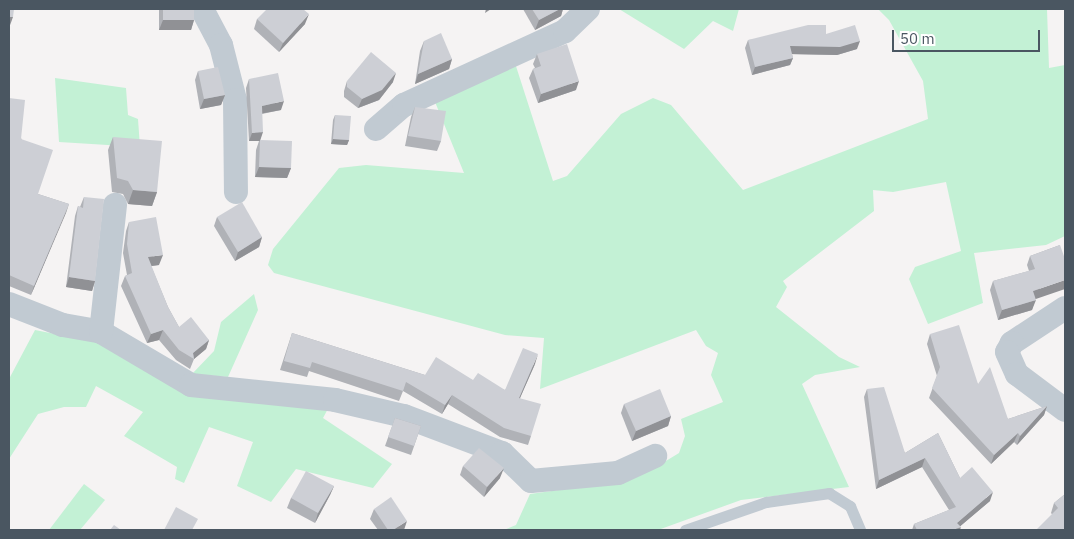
<!DOCTYPE html>
<style>
body{margin:0}
#map{position:relative;width:1074px;height:539px;overflow:hidden;background:#f5f3f3;font-family:"IBM Plex Sans",sans-serif}
div>[style]{position:absolute}
[style*='--x']{left:calc(var(--x)*1px);top:calc(var(--y)*1px);width:calc(var(--w)*1px);rotate:calc(var(--a)*1deg)}
.green>*{inset:0;background:#c3f1d5}
.lane>*{height:11px;margin:-5.5px;padding:0 5.5px;transform-origin:5.5px;border-radius:5.5px;background:#c1cad2}
.street>*{height:24px;margin:-12px;padding:0 12px;transform-origin:12px;border-radius:12px;background:#c1cad2}
.wall>*{inset:0;background:#b0b2b7}
.shaded-wall>*{inset:0;background:#909195}
.building>*{inset:0;background:#cdcfd5}
span{translate:-50% -50%;white-space:nowrap;text-align:center;line-height:1.15;-webkit-text-stroke:4px #fff;paint-order:stroke}
.frame{position:absolute;inset:0;border:10px solid #4a5661;pointer-events:none}
.scale{position:absolute;left:892px;top:30px;width:148px;height:22px;box-sizing:border-box;border:2px solid #4a5661;border-top:0;padding-left:6px;font-size:15px;line-height:18px;white-space:nowrap;color:#4a5661;-webkit-text-stroke:4px #fff;paint-order:stroke}
</style>
<div id="map">
<div class="green">
<div style="clip-path:polygon(619px 9px,739px 9px,733px 31px,713px 21px,684px 49px)"></div>
<div style="clip-path:polygon(878px 9px,1047px 9px,1049px 68px,1065px 65px,1065px 236px,1046px 245px,974px 253px,983px 303px,928px 324px,909px 279px,915px 267px,961px 251px,946px 182px,893px 192px,873px 190px,874px 211px,783px 281px,787px 287px,776px 307px,839px 357px,860px 367px,815px 375px,802px 384px,849px 487px,741px 500px,658px 530px,504px 530px,516px 525px,530px 494px,602px 484px,661px 464px,679px 453px,685px 436px,681px 419px,723px 402px,711px 375px,718px 353px,706px 346px,696px 330px,540px 389px,544px 338px,505px 335px,274px 273px,268px 265px,273px 249px,339px 168px,366px 165px,464px 173px,433px 97px,514px 60px,553px 181px,567px 176px,621px 114px,653px 98px,671px 105px,743px 190px,928px 119px,923px 81px,889px 20px)"></div>
<div style="clip-path:polygon(55px 78px,126px 88px,128px 115px,138px 119px,140px 147px,59px 142px)"></div>
<div style="clip-path:polygon(254px 294px,258px 310px,228px 377px,192px 374px,214px 351px,221px 322px)"></div>
<div style="clip-path:polygon(35px 330px,100px 343px,156px 372px,330px 405px,323px 418px,392px 464px,373px 488px,296px 469px,271px 502px,237px 486px,253px 442px,209px 427px,184px 483px,175px 479px,177px 467px,124px 436px,143px 412px,96px 386px,86px 407px,64px 407px,38px 414px,9px 459px,9px 379px)"></div>
<div style="clip-path:polygon(84px 484px,105px 500px,80px 530px,49px 530px)"></div>
</div>
<div class="lane">
<div style="--x:685;--y:530;--w:86;--a:-19.1"></div>
<div style="--x:766;--y:502;--w:64;--a:-8.1"></div>
<div style="--x:829;--y:493;--w:25;--a:32"></div>
<div style="--x:850;--y:506;--w:26;--a:67"></div>
</div>
<div class="street">
<div style="--x:202;--y:9;--w:41;--a:62.2"></div>
<div style="--x:221;--y:45;--w:57;--a:75.7"></div>
<div style="--x:235;--y:100;--w:92;--a:89.4"></div>
<div style="--x:376;--y:129;--w:37;--a:-41"></div>
<div style="--x:404;--y:105;--w:177;--a:-24.7"></div>
<div style="--x:565;--y:31;--w:32;--a:-44"></div>
<div style="--x:9;--y:304;--w:58;--a:21.3"></div>
<div style="--x:63;--y:325;--w:39;--a:10"></div>
<div style="--x:101;--y:332;--w:104;--a:30.5"></div>
<div style="--x:191;--y:385;--w:145;--a:5.9"></div>
<div style="--x:335;--y:400;--w:71;--a:13.1"></div>
<div style="--x:404;--y:416;--w:105;--a:20.7"></div>
<div style="--x:502;--y:453;--w:40;--a:44"></div>
<div style="--x:531;--y:481;--w:87;--a:-5.3"></div>
<div style="--x:618;--y:473;--w:41;--a:-24.7"></div>
<div style="--x:1065;--y:308;--w:64;--a:146.6"></div>
<div style="--x:1012;--y:343;--w:10;--a:119"></div>
<div style="--x:1007;--y:352;--w:24;--a:66"></div>
<div style="--x:1017;--y:374;--w:60;--a:36.9"></div>
<div style="--x:101;--y:332;--w:128;--a:-83.7"></div>
</div>
<div class="wall">
<div style="clip-path:polygon(159px 9px,194px 9px,194px 20px,191px 30px,159px 30px)"></div>
<div style="clip-path:polygon(523px 9px,563px 9px,561px 16px,535px 30px)"></div>
<div style="clip-path:polygon(257px 19px,305px 24px,279px 52px,254px 29px)"></div>
<div style="clip-path:polygon(826px 34px,857px 49px,837px 55px,792px 54px,793px 58px,790px 65px,752px 75px,745px 48px,748px 40px)"></div>
<div style="clip-path:polygon(424px 41px,452px 59px,449px 69px,415px 84px,420px 51px)"></div>
<div style="clip-path:polygon(537px 54px,576px 90px,538px 103px,529px 78px,533px 69px,535px 68px,533px 64px)"></div>
<div style="clip-path:polygon(198px 71px,225px 95px,221px 105px,200px 109px,195px 80px)"></div>
<div style="clip-path:polygon(249px 79px,281px 110px,262px 114px,260px 140px,291px 168px,287px 178px,255px 177px,256px 150px,259px 141px,249px 141px,246px 88px)"></div>
<div style="clip-path:polygon(347px 81px,393px 82px,379px 100px,358px 108px,344px 97px,344px 91px)"></div>
<div style="clip-path:polygon(9px 98px,38px 194px,69px 204px,31px 295px,9px 286px)"></div>
<div style="clip-path:polygon(415px 107px,441px 141px,437px 151px,405px 146px,411px 117px)"></div>
<div style="clip-path:polygon(335px 115px,349px 140px,347px 145px,331px 144px,333px 120px)"></div>
<div style="clip-path:polygon(113px 137px,157px 192px,152px 206px,128px 204px,123px 194px,112px 192px,108px 150px)"></div>
<div style="clip-path:polygon(84px 197px,95px 281px,92px 291px,66px 287px,75px 216px,78px 206px,80px 207px)"></div>
<div style="clip-path:polygon(217px 217px,262px 237px,259px 247px,235px 261px,214px 226px)"></div>
<div style="clip-path:polygon(129px 222px,159px 265px,151px 266px,168px 307px,179px 327px,209px 340px,206px 349px,194px 359px,190px 369px,176px 360px,159px 340px,147px 343px,121px 286px,125px 276px,127px 275px,123px 253px,126px 231px)"></div>
<div style="clip-path:polygon(1060px 245px,1035px 299px,1032px 310px,998px 320px,990px 290px,993px 281px,1029px 271px,1027px 265px,1030px 256px)"></div>
<div style="clip-path:polygon(292px 333px,425px 375px,473px 380px,505px 390px,535px 364px,520px 398px,531px 436px,528px 445px,500px 437px,448px 404px,442px 414px,403px 391px,399px 401px,309px 371px,307px 377px,280px 370px)"></div>
<div style="clip-path:polygon(930px 334px,978px 384px,1008px 419px,1047px 406px,1044px 415px,1017px 445px,1014px 442px,991px 464px,929px 398px,937px 376px,927px 344px)"></div>
<div style="clip-path:polygon(867px 389px,905px 453px,938px 433px,960px 478px,990px 501px,960px 526px,960px 530px,912px 530px,914px 524px,949px 510px,922px 467px,876px 489px,864px 397px)"></div>
<div style="clip-path:polygon(624px 404px,671px 416px,668px 426px,632px 441px,621px 413px)"></div>
<div style="clip-path:polygon(395px 418px,421px 426px,411px 455px,385px 446px)"></div>
<div style="clip-path:polygon(463px 466px,500px 478px,484px 497px,460px 475px)"></div>
<div style="clip-path:polygon(334px 486px,330px 495px,315px 523px,287px 508px,291px 498px)"></div>
<div style="clip-path:polygon(1065px 494px,1065px 530px,1051px 513px,1054px 503px)"></div>
<div style="clip-path:polygon(374px 509px,404px 530px,378px 530px,370px 519px)"></div>
</div>
<div class="shaded-wall">
<div style="clip-path:polygon(486px 9px,491px 9px,485px 13px)"></div>
<div style="clip-path:polygon(560px 9px,563px 9px,561px 16px,535px 30px,539px 20px)"></div>
<div style="clip-path:polygon(309px 14px,305px 24px,279px 52px,283px 43px)"></div>
<div style="clip-path:polygon(9px 17px,13px 17px,9px 28px)"></div>
<div style="clip-path:polygon(163px 20px,194px 20px,191px 30px,159px 30px)"></div>
<div style="clip-path:polygon(860px 41px,857px 49px,837px 55px,787px 54px,790px 46px)"></div>
<div style="clip-path:polygon(793px 58px,790px 65px,752px 75px,755px 67px)"></div>
<div style="clip-path:polygon(452px 59px,449px 69px,415px 84px,418px 74px)"></div>
<div style="clip-path:polygon(396px 73px,393px 82px,379px 100px,358px 108px,362px 99px)"></div>
<div style="clip-path:polygon(579px 81px,576px 90px,538px 103px,541px 94px)"></div>
<div style="clip-path:polygon(225px 95px,221px 105px,200px 109px,204px 99px)"></div>
<div style="clip-path:polygon(284px 101px,281px 110px,259px 114px,262px 106px)"></div>
<div style="clip-path:polygon(263px 132px,260px 141px,249px 141px,252px 133px)"></div>
<div style="clip-path:polygon(333px 139px,349px 140px,347px 145px,331px 144px)"></div>
<div style="clip-path:polygon(259px 167px,291px 168px,287px 178px,255px 177px)"></div>
<div style="clip-path:polygon(133px 190px,157px 192px,152px 206px,128px 204px)"></div>
<div style="clip-path:polygon(69px 204px,66px 213px,31px 295px,34px 286px)"></div>
<div style="clip-path:polygon(262px 237px,259px 247px,235px 261px,238px 252px)"></div>
<div style="clip-path:polygon(163px 255px,159px 265px,144px 267px,148px 257px)"></div>
<div style="clip-path:polygon(69px 277px,95px 281px,92px 291px,66px 287px)"></div>
<div style="clip-path:polygon(1065px 280px,1065px 289px,1030px 301px,1033px 291px)"></div>
<div style="clip-path:polygon(1036px 300px,1032px 310px,998px 320px,1002px 310px)"></div>
<div style="clip-path:polygon(163px 330px,159px 340px,147px 343px,151px 334px)"></div>
<div style="clip-path:polygon(209px 340px,206px 349px,194px 359px,193px 353px)"></div>
<div style="clip-path:polygon(538px 354px,535px 364px,516px 407px,519px 398px)"></div>
<div style="clip-path:polygon(452px 395px,448px 404px,442px 414px,445px 405px)"></div>
<div style="clip-path:polygon(1047px 406px,1044px 415px,1017px 445px,1020px 436px)"></div>
<div style="clip-path:polygon(671px 416px,668px 426px,632px 441px,636px 431px)"></div>
<div style="clip-path:polygon(1018px 433px,1014px 442px,991px 464px,994px 455px)"></div>
<div style="clip-path:polygon(925px 458px,922px 467px,876px 489px,879px 480px)"></div>
<div style="clip-path:polygon(504px 468px,500px 478px,484px 497px,487px 487px)"></div>
<div style="clip-path:polygon(334px 486px,330px 495px,315px 523px,318px 513px)"></div>
<div style="clip-path:polygon(993px 492px,990px 501px,957px 529px,961px 527px,960px 530px,953px 530px,957px 523px)"></div>
<div style="clip-path:polygon(407px 521px,404px 530px,393px 530px)"></div>
</div>
<div class="building">
<div style="clip-path:polygon(9px 9px,14px 9px,13px 17px,9px 17px)"></div>
<div style="clip-path:polygon(163px 9px,194px 9px,194px 20px,163px 20px)"></div>
<div style="clip-path:polygon(267px 9px,303px 9px,309px 14px,283px 43px,257px 19px)"></div>
<div style="clip-path:polygon(532px 9px,560px 9px,539px 20px)"></div>
<div style="clip-path:polygon(808px 25px,826px 25px,826px 34px,855px 25px,860px 41px,840px 47px,790px 46px,793px 58px,755px 67px,748px 40px)"></div>
<div style="clip-path:polygon(441px 33px,452px 59px,418px 74px,424px 41px)"></div>
<div style="clip-path:polygon(567px 44px,579px 81px,541px 94px,533px 69px,541px 66px,537px 54px)"></div>
<div style="clip-path:polygon(371px 52px,396px 73px,382px 90px,362px 99px,347px 87px,347px 81px)"></div>
<div style="clip-path:polygon(218px 67px,225px 95px,204px 99px,198px 71px)"></div>
<div style="clip-path:polygon(278px 73px,284px 101px,262px 106px,263px 132px,252px 133px,249px 79px)"></div>
<div style="clip-path:polygon(9px 98px,25px 100px,21px 139px,53px 150px,38px 194px,69px 204px,34px 286px,9px 275px)"></div>
<div style="clip-path:polygon(415px 107px,446px 111px,441px 141px,408px 136px)"></div>
<div style="clip-path:polygon(335px 115px,351px 116px,349px 140px,333px 139px)"></div>
<div style="clip-path:polygon(113px 137px,162px 141px,157px 192px,133px 190px,128px 181px,117px 178px)"></div>
<div style="clip-path:polygon(260px 140px,292px 141px,291px 168px,259px 167px)"></div>
<div style="clip-path:polygon(84px 197px,104px 199px,95px 281px,69px 277px,78px 206px,83px 208px)"></div>
<div style="clip-path:polygon(242px 202px,262px 237px,238px 252px,217px 217px)"></div>
<div style="clip-path:polygon(156px 217px,163px 255px,148px 257px,168px 307px,179px 327px,191px 317px,209px 340px,193px 353px,194px 359px,179px 350px,163px 330px,151px 334px,125px 276px,132px 273px,127px 244px,129px 222px)"></div>
<div style="clip-path:polygon(1060px 245px,1065px 259px,1065px 280px,1033px 291px,1036px 300px,1002px 310px,993px 281px,1035px 269px,1030px 256px)"></div>
<div style="clip-path:polygon(959px 325px,978px 384px,990px 367px,1008px 419px,1047px 406px,1020px 436px,1018px 433px,994px 455px,932px 388px,940px 367px,930px 334px)"></div>
<div style="clip-path:polygon(292px 333px,425px 375px,436px 357px,473px 380px,478px 373px,505px 390px,523px 348px,538px 354px,519px 398px,541px 404px,531px 436px,504px 428px,452px 395px,445px 405px,406px 382px,403px 391px,312px 362px,310px 368px,284px 361px)"></div>
<div style="clip-path:polygon(884px 387px,905px 453px,938px 433px,960px 478px,972px 467px,993px 492px,957px 523px,961px 527px,953px 530px,917px 530px,914px 524px,956px 507px,925px 458px,879px 480px,867px 389px)"></div>
<div style="clip-path:polygon(660px 389px,671px 416px,636px 431px,624px 404px)"></div>
<div style="clip-path:polygon(395px 418px,421px 426px,414px 446px,388px 437px)"></div>
<div style="clip-path:polygon(479px 448px,504px 468px,487px 487px,463px 466px)"></div>
<div style="clip-path:polygon(306px 471px,334px 486px,318px 513px,291px 498px)"></div>
<div style="clip-path:polygon(1065px 494px,1065px 528px,1062px 530px,1036px 530px,1058px 508px,1054px 503px)"></div>
<div style="clip-path:polygon(391px 497px,407px 521px,393px 530px,388px 530px,374px 509px)"></div>
<div style="clip-path:polygon(176px 507px,198px 519px,192px 530px,164px 530px)"></div>
<div style="clip-path:polygon(114px 525px,121px 530px,110px 530px)"></div>
</div>
<div class="frame"></div>
<div class="scale">50 m</div>
</div>
